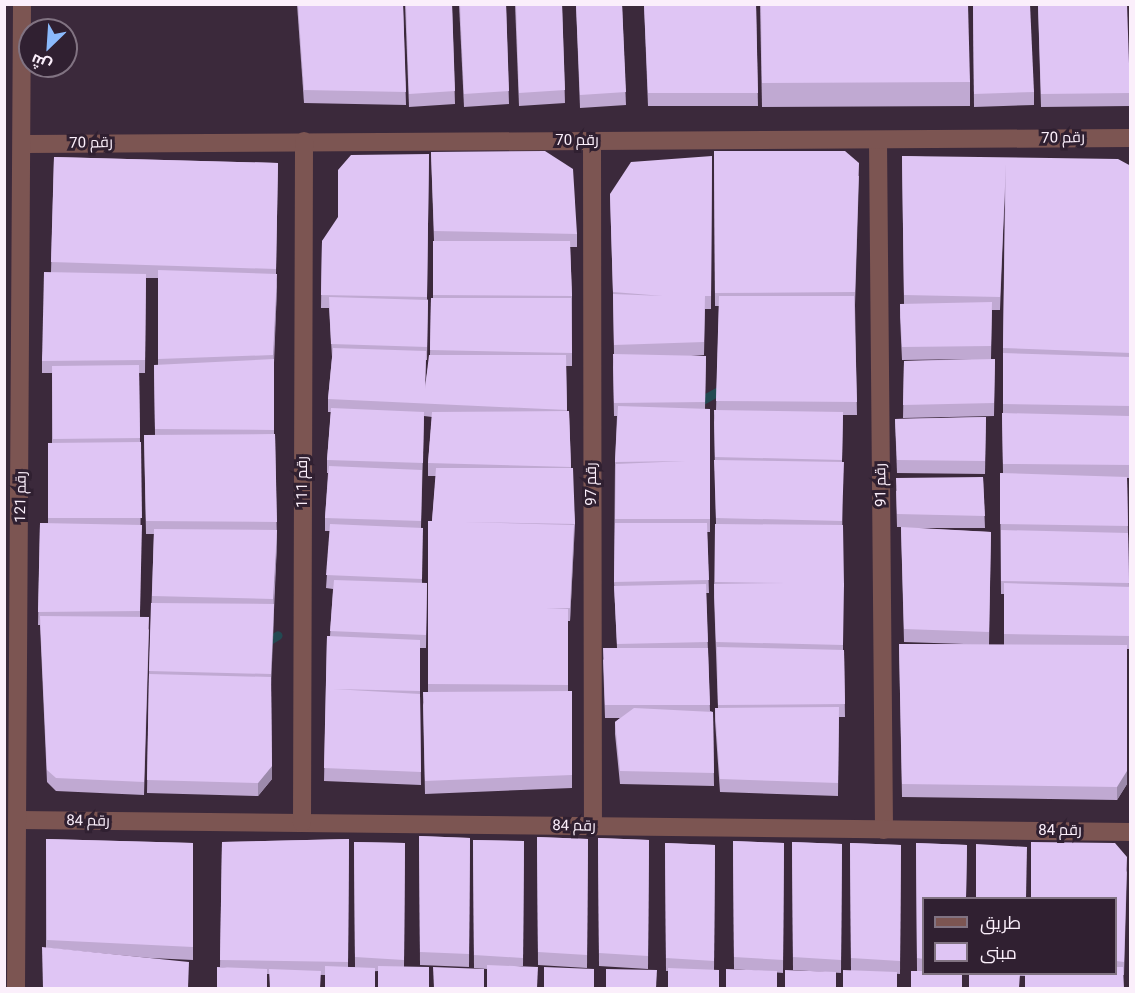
<!DOCTYPE html>
<meta charset="utf-8">
<style>
body{margin:0}
#map{position:relative;width:1135px;height:993px;overflow:hidden;background:#3b293b;font-family:Roboto,Cairo,sans-serif}
div>[style]{position:absolute}
[style*='--x']{left:calc(var(--x)*1px);top:calc(var(--y)*1px);width:calc(var(--w)*1px);rotate:calc(var(--a)*1deg)}
.stream>*{height:9px;margin:-4.5px;padding:0 4.5px;transform-origin:4.5px;border-radius:4.5px;background:#234952}
.minor>*{height:18px;margin:-9px;padding:0 9px;transform-origin:9px;border-radius:9px;background:#7c5552}
.wall>*{inset:0;background:#c0a9d2}
.shaded-wall>*{inset:0;background:#9c8aab}
.building>*{inset:0;background:#dfc5f4}
span{translate:-50% -50%;white-space:nowrap;text-align:center;line-height:1.15;-webkit-text-stroke:6px #302031;paint-order:stroke}
.street-label{font-size:15px;color:#fbeffb}
.frame{position:absolute;inset:0;border:6px solid #fbeffb;pointer-events:none}
.legend{position:absolute;left:922px;top:897px;width:195px;height:78px;box-sizing:border-box;background:#302031;border:2px solid #817382;margin:0;padding:8px 10px;list-style:none;font-size:18px;color:#fbeffb}
.legend li{display:flex;align-items:center;gap:12px;height:30px}
.legend b{width:30px;border:2px solid #817382}
.north{position:absolute;left:18px;top:18px;width:60px;height:60px;box-sizing:border-box;background:#302031;border:2px solid #817382;border-radius:50%;rotate:205deg;font-size:16px;font-weight:700;line-height:24px;text-align:center;color:#fbeffb}
.north::after{content:'';display:block;margin:auto;width:21px;height:27px;background:#8bbafc;clip-path:polygon(50% 0,100% 100%,50% 72%,0 100%)}
</style>
<div id="map">
<div class="stream">
<div style="--x:695;--y:404;--w:37;--a:-29"></div>
<div style="--x:263;--y:644;--w:17;--a:-31"></div>
</div>
<div class="minor">
<div style="--x:592;--y:141;--w:686;--a:89.92"></div>
<div style="--x:878;--y:141;--w:689;--a:89.5"></div>
<div style="--x:24;--y:144;--w:1106;--a:-0.31"></div>
<div style="--x:18;--y:820;--w:1112;--a:0.62"></div>
<div style="--x:302;--y:823;--w:682;--a:-89.83"></div>
<div style="--x:16;--y:988;--w:984;--a:-89.65"></div>
</div>
<div class="wall">
<div style="clip-path:polygon(297px 4px,403px 4px,406px 105px,304px 103px)"></div>
<div style="clip-path:polygon(405px 4px,452px 4px,455px 104px,409px 107px)"></div>
<div style="clip-path:polygon(459px 4px,506px 4px,509px 104px,464px 107px)"></div>
<div style="clip-path:polygon(515px 4px,562px 4px,565px 103px,519px 106px)"></div>
<div style="clip-path:polygon(576px 4px,622px 4px,626px 105px,580px 108px)"></div>
<div style="clip-path:polygon(644px 4px,756px 4px,758px 106px,648px 106px)"></div>
<div style="clip-path:polygon(760px 4px,970px 82px,970px 106px,762px 107px)"></div>
<div style="clip-path:polygon(1038px 4px,1130px 93px,1130px 106px,1041px 107px)"></div>
<div style="clip-path:polygon(973px 5px,1034px 92px,1034px 105px,974px 107px)"></div>
<div style="clip-path:polygon(714px 151px,859px 176px,855px 305px,857px 415px,843px 415px,842px 462px,843px 650px,844px 650px,845px 717px,839px 717px,838px 796px,720px 792px,715px 721px,715px 708px,718px 708px,714px 597px,715px 524px,716px 524px,714px 422px,716px 410px,719px 306px,715px 306px)"></div>
<div style="clip-path:polygon(431px 152px,577px 234px,577px 247px,570px 247px,572px 296px,572px 366px,566px 366px,567px 411px,569px 411px,571px 468px,575px 524px,570px 621px,568px 621px,568px 691px,572px 691px,572px 788px,425px 794px,423px 705px,428px 692px,428px 521px,432px 521px,436px 476px,428px 476px,428px 463px,432px 417px,424px 416px,421px 527px,422px 583px,427px 583px,426px 648px,420px 648px,420px 694px,421px 785px,324px 781px,327px 636px,330px 636px,333px 589px,326px 588px,330px 531px,325px 531px,325px 518px,328px 473px,327px 473px,327px 460px,331px 412px,328px 412px,328px 399px,332px 357px,329px 308px,321px 308px,322px 241px,429px 154px,427px 299px,428px 300px,427px 360px,426px 360px,425px 386px,430px 355px,431px 298px,433px 298px,433px 241px,434px 241px)"></div>
<div style="clip-path:polygon(712px 156px,711px 309px,705px 309px,704px 355px,691px 356px,706px 356px,705px 409px,710px 409px,710px 532px,707px 532px,709px 593px,706px 593px,710px 711px,713px 712px,714px 786px,620px 784px,615px 734px,615px 722px,620px 718px,605px 718px,603px 660px,617px 648px,614px 582px,615px 462px,617px 416px,614px 416px,613px 367px,614px 354px,613px 294px,610px 194px)"></div>
<div style="clip-path:polygon(902px 156px,1131px 166px,1131px 419px,1129px 419px,1131px 478px,1127px 478px,1129px 587px,1131px 587px,1131px 649px,1127px 649px,1127px 784px,1117px 800px,902px 797px,899px 644px,964px 644px,904px 642px,901px 527px,897px 527px,896px 491px,983px 477px,985px 528px,911px 528px,991px 532px,989px 645px,1004px 645px,1004px 594px,1001px 594px,1000px 473px,1003px 473px,1002px 413px,1003px 413px,1003px 348px,1005px 185px,1000px 310px,992px 310px,991px 359px,995px 359px,994px 416px,903px 418px,904px 361px,973px 359px,902px 360px,900px 317px,900px 304px,904px 304px)"></div>
<div style="clip-path:polygon(54px 157px,278px 163px,276px 274px,277px 287px,274px 363px,274px 434px,275px 434px,277px 543px,271px 677px,272px 779px,258px 796px,147px 793px,149px 674px,154px 534px,146px 534px,144px 435px,155px 435px,154px 365px,158px 365px,158px 278px,146px 278px,145px 373px,139px 373px,140px 442px,141px 442px,140px 617px,149px 630px,144px 795px,56px 791px,47px 782px,40px 625px,38px 625px,40px 523px,48px 523px,48px 443px,52px 443px,52px 373px,42px 373px,42px 361px,51px 272px)"></div>
<div style="clip-path:polygon(986px 417px,985px 474px,897px 473px,895px 419px)"></div>
<div style="clip-path:polygon(419px 836px,470px 838px,469px 967px,420px 965px)"></div>
<div style="clip-path:polygon(537px 837px,588px 839px,587px 968px,538px 965px)"></div>
<div style="clip-path:polygon(598px 838px,649px 840px,648px 969px,599px 966px)"></div>
<div style="clip-path:polygon(46px 839px,193px 843px,193px 960px,150px 958px,46px 948px)"></div>
<div style="clip-path:polygon(349px 839px,348px 967px,355px 967px,354px 842px,405px 843px,404px 967px,378px 971px,325px 975px,267px 974px,220px 967px,222px 842px)"></div>
<div style="clip-path:polygon(473px 840px,524px 841px,523px 966px,487px 969px,474px 968px)"></div>
<div style="clip-path:polygon(733px 841px,784px 843px,783px 973px,734px 969px)"></div>
<div style="clip-path:polygon(792px 842px,842px 844px,841px 973px,793px 970px)"></div>
<div style="clip-path:polygon(665px 843px,715px 845px,714px 970px,666px 971px)"></div>
<div style="clip-path:polygon(850px 843px,901px 845px,900px 974px,851px 971px)"></div>
<div style="clip-path:polygon(916px 843px,967px 845px,966px 898px,924px 898px,924px 974px,966px 974px,962px 974px,962px 988px,911px 988px,911px 971px,917px 971px)"></div>
<div style="clip-path:polygon(1127px 870px,1124px 975px,1025px 976px,969px 974px,1116px 974px,1116px 898px)"></div>
</div>
<div class="shaded-wall">
<div style="clip-path:polygon(277px 274px,277px 287px,273px 368px,273px 355px)"></div>
<div style="clip-path:polygon(574px 525px,574px 538px,570px 621px,570px 608px)"></div>
<div style="clip-path:polygon(277px 530px,277px 543px,273px 612px,273px 599px)"></div>
<div style="clip-path:polygon(274px 604px,274px 617px,271px 687px,271px 674px)"></div>
<div style="clip-path:polygon(1127px 658px,1127px 784px,1117px 800px,1117px 787px)"></div>
<div style="clip-path:polygon(272px 766px,272px 779px,258px 796px,258px 783px)"></div>
</div>
<div class="building">
<div style="clip-path:polygon(298px 4px,403px 4px,406px 92px,304px 90px)"></div>
<div style="clip-path:polygon(406px 4px,452px 4px,455px 91px,409px 94px)"></div>
<div style="clip-path:polygon(460px 4px,506px 4px,509px 91px,464px 94px)"></div>
<div style="clip-path:polygon(516px 4px,562px 4px,565px 90px,519px 93px)"></div>
<div style="clip-path:polygon(576px 4px,622px 4px,626px 92px,580px 95px)"></div>
<div style="clip-path:polygon(644px 4px,756px 4px,758px 93px,648px 93px)"></div>
<div style="clip-path:polygon(761px 4px,968px 4px,970px 82px,762px 83px)"></div>
<div style="clip-path:polygon(973px 4px,1030px 4px,1034px 92px,974px 94px)"></div>
<div style="clip-path:polygon(1038px 4px,1127px 4px,1130px 93px,1041px 94px)"></div>
<div style="clip-path:polygon(545px 151px,573px 169px,577px 234px,434px 231px,431px 152px)"></div>
<div style="clip-path:polygon(714px 151px,845px 151px,859px 163px,855px 292px,715px 293px)"></div>
<div style="clip-path:polygon(429px 154px,427px 297px,321px 295px,322px 241px,338px 217px,338px 170px,351px 155px)"></div>
<div style="clip-path:polygon(712px 156px,711px 296px,705px 296px,704px 342px,614px 345px,613px 294px,663px 296px,613px 292px,610px 194px,631px 162px)"></div>
<div style="clip-path:polygon(902px 156px,1118px 159px,1131px 166px,1131px 353px,1003px 348px,1006px 164px,1000px 297px,904px 295px)"></div>
<div style="clip-path:polygon(54px 157px,278px 163px,276px 269px,51px 262px)"></div>
<div style="clip-path:polygon(433px 241px,570px 241px,572px 296px,433px 295px)"></div>
<div style="clip-path:polygon(158px 270px,277px 274px,273px 355px,158px 359px)"></div>
<div style="clip-path:polygon(44px 272px,146px 274px,145px 360px,42px 361px)"></div>
<div style="clip-path:polygon(719px 296px,854px 296px,857px 402px,716px 401px)"></div>
<div style="clip-path:polygon(329px 297px,428px 300px,427px 347px,331px 344px)"></div>
<div style="clip-path:polygon(431px 298px,571px 298px,572px 353px,430px 350px)"></div>
<div style="clip-path:polygon(992px 302px,991px 346px,902px 347px,900px 304px)"></div>
<div style="clip-path:polygon(333px 348px,426px 351px,425px 389px,429px 355px,566px 355px,567px 410px,328px 399px)"></div>
<div style="clip-path:polygon(1003px 353px,1130px 357px,1131px 406px,1003px 404px)"></div>
<div style="clip-path:polygon(613px 354px,706px 356px,705px 402px,614px 403px)"></div>
<div style="clip-path:polygon(274px 359px,274px 430px,155px 429px,154px 365px)"></div>
<div style="clip-path:polygon(995px 359px,994px 403px,903px 405px,904px 361px)"></div>
<div style="clip-path:polygon(139px 365px,140px 438px,53px 439px,52px 366px)"></div>
<div style="clip-path:polygon(618px 406px,710px 409px,710px 519px,615px 519px,616px 464px,686px 461px,615px 462px)"></div>
<div style="clip-path:polygon(331px 408px,424px 412px,423px 463px,327px 460px)"></div>
<div style="clip-path:polygon(714px 410px,843px 412px,842px 460px,715px 457px)"></div>
<div style="clip-path:polygon(569px 411px,571px 467px,428px 463px,432px 412px)"></div>
<div style="clip-path:polygon(1002px 413px,1129px 416px,1131px 465px,1003px 464px)"></div>
<div style="clip-path:polygon(986px 417px,985px 461px,897px 460px,895px 419px)"></div>
<div style="clip-path:polygon(275px 434px,277px 522px,146px 521px,144px 435px)"></div>
<div style="clip-path:polygon(141px 442px,142px 518px,48px 518px,48px 443px)"></div>
<div style="clip-path:polygon(714px 460px,844px 462px,842px 521px,716px 518px)"></div>
<div style="clip-path:polygon(329px 466px,422px 470px,421px 521px,325px 518px)"></div>
<div style="clip-path:polygon(436px 468px,573px 468px,575px 524px,462px 522px,574px 525px,570px 608px,546px 608px,568px 609px,568px 685px,428px 684px,428px 521px,432px 521px)"></div>
<div style="clip-path:polygon(1000px 473px,1127px 477px,1128px 526px,1000px 524px)"></div>
<div style="clip-path:polygon(983px 477px,985px 516px,897px 514px,896px 478px)"></div>
<div style="clip-path:polygon(40px 523px,142px 525px,140px 611px,38px 612px)"></div>
<div style="clip-path:polygon(615px 523px,707px 523px,709px 580px,614px 582px)"></div>
<div style="clip-path:polygon(330px 524px,423px 528px,422px 579px,326px 575px)"></div>
<div style="clip-path:polygon(715px 524px,843px 525px,844px 585px,843px 645px,716px 642px,714px 584px,787px 583px,715px 582px)"></div>
<div style="clip-path:polygon(901px 527px,991px 532px,989px 632px,904px 629px)"></div>
<div style="clip-path:polygon(154px 529px,277px 530px,273px 599px,152px 596px)"></div>
<div style="clip-path:polygon(1001px 530px,1128px 533px,1129px 583px,1001px 581px)"></div>
<div style="clip-path:polygon(334px 580px,427px 583px,426px 635px,330px 631px)"></div>
<div style="clip-path:polygon(1004px 583px,1131px 587px,1131px 636px,1004px 634px)"></div>
<div style="clip-path:polygon(706px 584px,708px 642px,617px 644px,614px 586px)"></div>
<div style="clip-path:polygon(151px 603px,274px 604px,271px 674px,149px 671px)"></div>
<div style="clip-path:polygon(40px 616px,149px 617px,144px 782px,56px 778px,47px 770px)"></div>
<div style="clip-path:polygon(327px 636px,420px 640px,420px 691px,333px 689px,420px 694px,421px 772px,324px 768px)"></div>
<div style="clip-path:polygon(899px 644px,1127px 645px,1127px 771px,1117px 787px,902px 784px)"></div>
<div style="clip-path:polygon(717px 647px,844px 650px,845px 704px,718px 705px)"></div>
<div style="clip-path:polygon(603px 648px,708px 648px,710px 705px,605px 705px)"></div>
<div style="clip-path:polygon(149px 674px,271px 677px,272px 766px,258px 783px,147px 780px)"></div>
<div style="clip-path:polygon(572px 691px,572px 775px,425px 781px,423px 692px)"></div>
<div style="clip-path:polygon(839px 707px,838px 783px,720px 779px,715px 708px)"></div>
<div style="clip-path:polygon(634px 708px,713px 712px,714px 773px,620px 771px,615px 722px)"></div>
<div style="clip-path:polygon(419px 836px,470px 838px,469px 954px,420px 952px)"></div>
<div style="clip-path:polygon(537px 837px,588px 839px,587px 955px,538px 952px)"></div>
<div style="clip-path:polygon(598px 838px,649px 840px,648px 956px,599px 953px)"></div>
<div style="clip-path:polygon(46px 839px,193px 843px,193px 947px,47px 940px)"></div>
<div style="clip-path:polygon(349px 839px,348px 962px,220px 960px,222px 842px)"></div>
<div style="clip-path:polygon(473px 840px,524px 841px,523px 958px,474px 955px)"></div>
<div style="clip-path:polygon(733px 841px,784px 843px,783px 960px,734px 957px)"></div>
<div style="clip-path:polygon(354px 842px,405px 843px,404px 960px,355px 957px)"></div>
<div style="clip-path:polygon(792px 842px,842px 844px,841px 960px,793px 957px)"></div>
<div style="clip-path:polygon(1031px 842px,1115px 843px,1127px 857px,1124px 962px,1116px 961px,1116px 898px,1031px 898px)"></div>
<div style="clip-path:polygon(665px 843px,715px 845px,714px 961px,666px 958px)"></div>
<div style="clip-path:polygon(850px 843px,901px 845px,900px 961px,851px 958px)"></div>
<div style="clip-path:polygon(916px 843px,967px 845px,966px 898px,924px 898px,924px 959px,917px 958px)"></div>
<div style="clip-path:polygon(976px 844px,1027px 847px,1026px 898px,976px 898px)"></div>
<div style="clip-path:polygon(42px 947px,189px 962px,188px 988px,43px 988px)"></div>
<div style="clip-path:polygon(487px 965px,538px 967px,537px 988px,487px 988px)"></div>
<div style="clip-path:polygon(325px 966px,375px 968px,375px 988px,325px 988px)"></div>
<div style="clip-path:polygon(378px 966px,429px 967px,429px 988px,378px 988px)"></div>
<div style="clip-path:polygon(217px 967px,267px 969px,267px 988px,217px 988px)"></div>
<div style="clip-path:polygon(433px 967px,484px 969px,484px 988px,434px 988px)"></div>
<div style="clip-path:polygon(544px 967px,594px 969px,594px 988px,544px 988px)"></div>
<div style="clip-path:polygon(1116px 967px,1123px 967px,1124px 988px,1025px 988px,1025px 974px,1116px 974px)"></div>
<div style="clip-path:polygon(668px 968px,719px 970px,719px 988px,668px 988px)"></div>
<div style="clip-path:polygon(269px 969px,321px 971px,320px 988px,270px 988px)"></div>
<div style="clip-path:polygon(606px 969px,657px 970px,656px 988px,606px 988px)"></div>
<div style="clip-path:polygon(726px 969px,777px 971px,777px 988px,726px 988px)"></div>
<div style="clip-path:polygon(785px 970px,836px 972px,836px 988px,785px 988px)"></div>
<div style="clip-path:polygon(843px 970px,897px 972px,897px 988px,843px 988px)"></div>
<div style="clip-path:polygon(911px 971px,924px 971px,924px 974px,962px 974px,962px 988px,911px 988px)"></div>
<div style="clip-path:polygon(969px 974px,1020px 974px,1019px 988px,969px 988px)"></div>
</div>
<div class="street-label">
<span style="left:1063px;top:138px;rotate:-1deg">رقم 70</span>
<span style="left:577px;top:141px">رقم 70</span>
<span style="left:91px;top:143px;rotate:-1deg">رقم 70</span>
<span style="left:303px;top:482px;rotate:-90deg">رقم 111</span>
<span style="left:592px;top:484px;rotate:-90deg">رقم 97</span>
<span style="left:881px;top:485px;rotate:-91deg">رقم 91</span>
<span style="left:21px;top:497px;rotate:-89deg">رقم 121</span>
<span style="left:88px;top:821px;rotate:1deg">رقم 84</span>
<span style="left:574px;top:826px;rotate:1deg">رقم 84</span>
<span style="left:1060px;top:831px">رقم 84</span>
</div>
<div class="frame"></div>
<ul class="legend">
<li><b style="height:8px;background:#7c5552"></b>طريق</li>
<li><b style="height:16px;background:#dfc5f4"></b>مبنى</li>
</ul>
<div class="north">ش</div>
</div>
